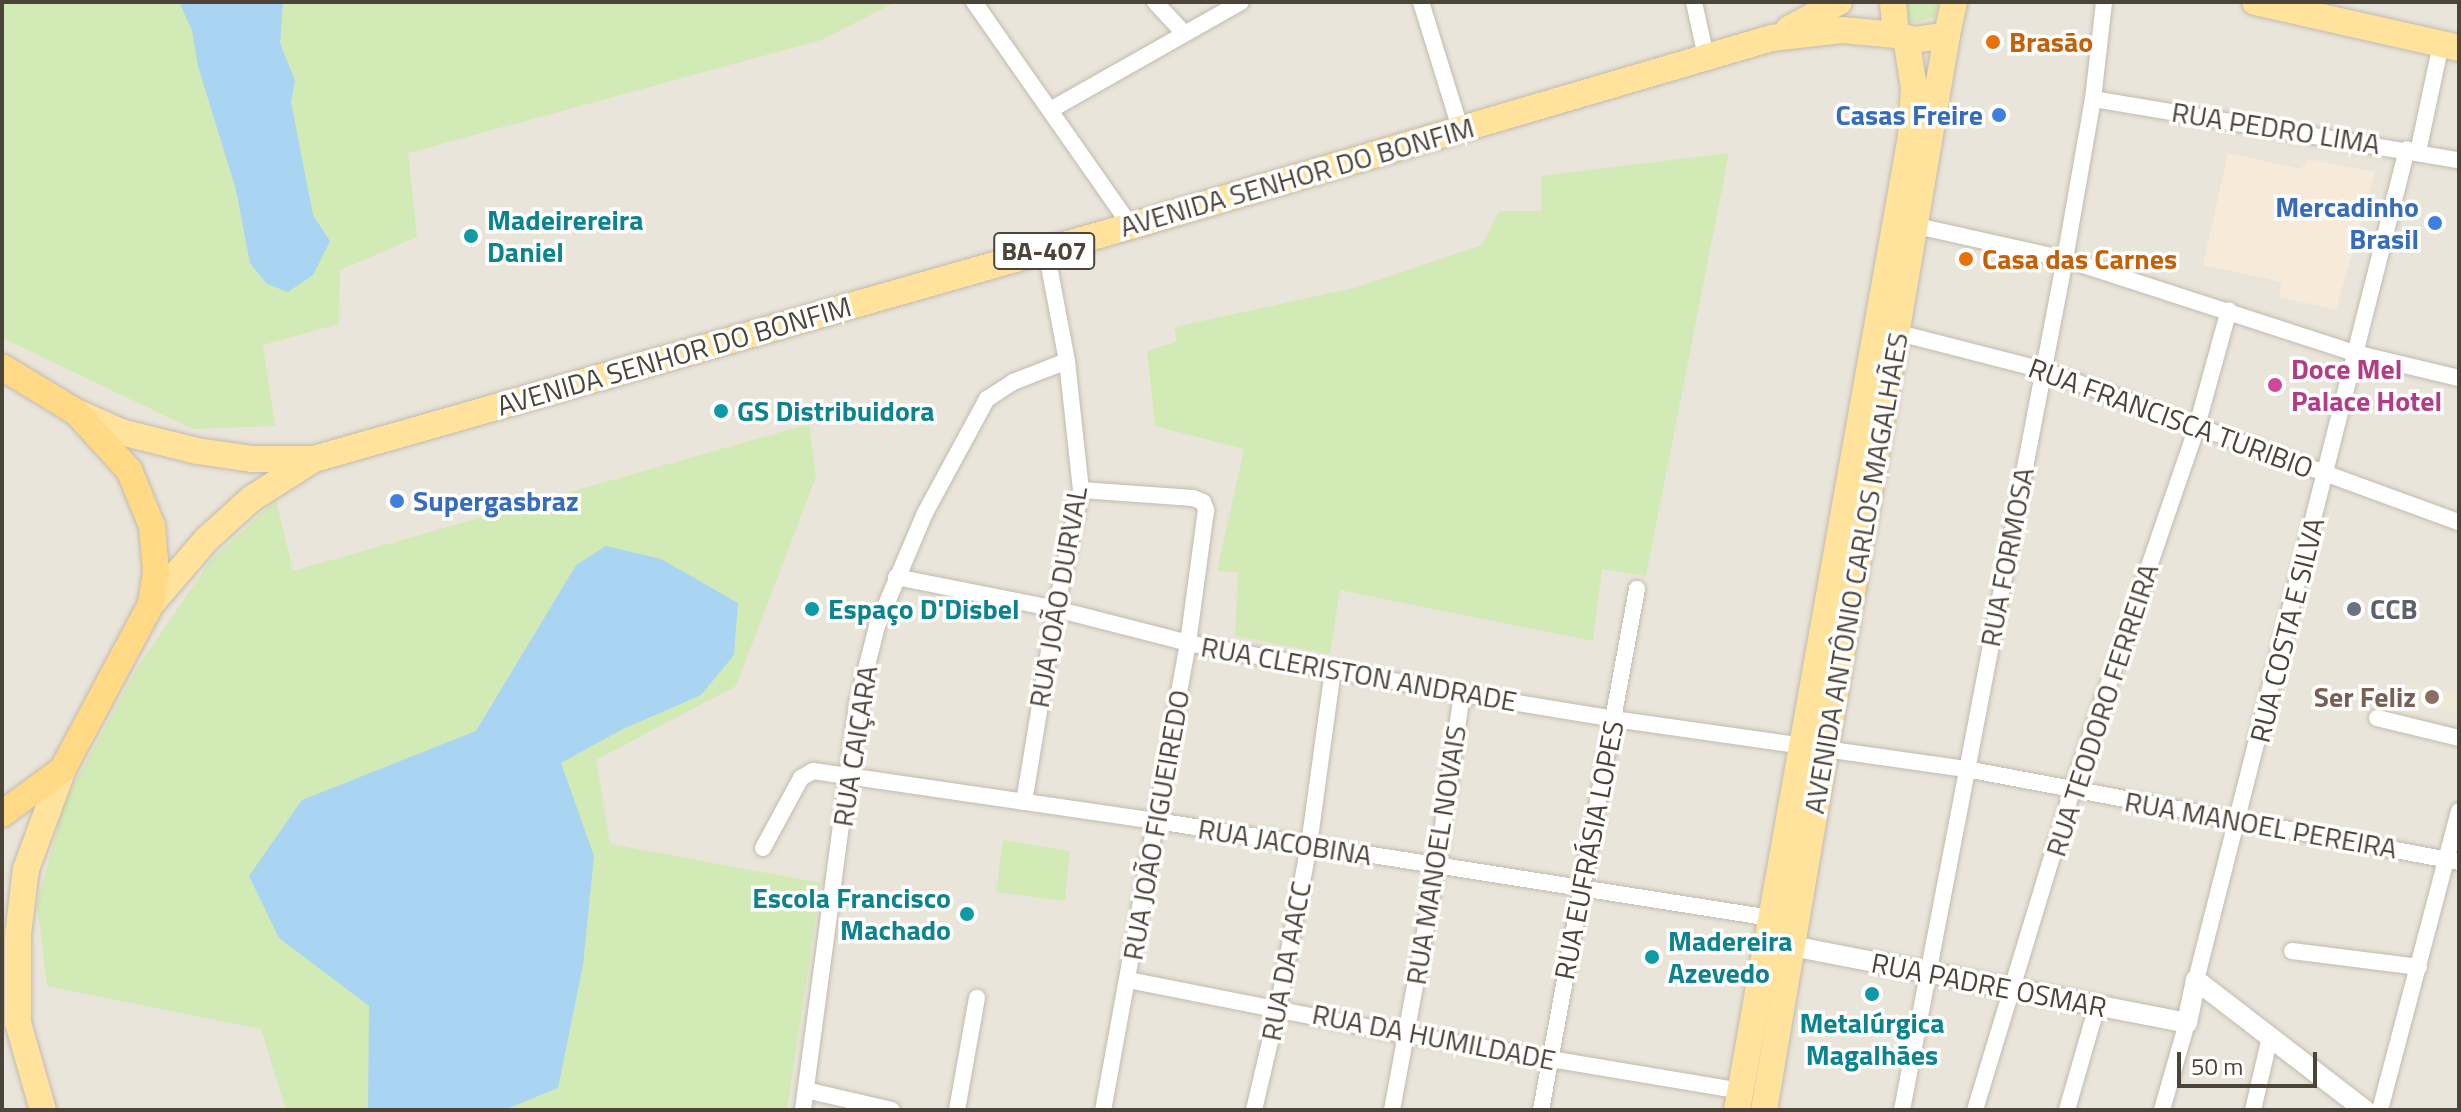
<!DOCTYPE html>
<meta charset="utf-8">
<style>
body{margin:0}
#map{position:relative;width:2461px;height:1112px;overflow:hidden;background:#f6f3ec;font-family:"Titillium Web",sans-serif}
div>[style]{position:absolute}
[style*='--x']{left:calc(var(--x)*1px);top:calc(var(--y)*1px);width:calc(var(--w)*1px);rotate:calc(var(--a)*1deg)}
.residential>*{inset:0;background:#eae5da}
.commercial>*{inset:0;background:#f7ead8}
.education>*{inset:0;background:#efe8d6}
.green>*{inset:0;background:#d2eab5}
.water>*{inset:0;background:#a9d4f2}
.roads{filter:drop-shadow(0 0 2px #c2bbae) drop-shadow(0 0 2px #c2bbae)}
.minor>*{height:16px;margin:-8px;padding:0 8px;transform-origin:8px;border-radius:8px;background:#fff}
.tertiary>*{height:20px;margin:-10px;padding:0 10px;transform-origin:10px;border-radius:10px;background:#fff}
.primary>*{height:26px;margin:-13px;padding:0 13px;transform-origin:13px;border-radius:13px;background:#ffe39c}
.trunk>*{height:26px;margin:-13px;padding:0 13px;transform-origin:13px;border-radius:13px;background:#ffd985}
.dots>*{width:22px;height:22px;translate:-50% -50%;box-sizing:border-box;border:4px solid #fff;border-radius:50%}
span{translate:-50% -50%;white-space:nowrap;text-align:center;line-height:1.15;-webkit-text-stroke:7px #fff;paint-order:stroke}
.shield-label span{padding:2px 6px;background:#fff;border:2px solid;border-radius:6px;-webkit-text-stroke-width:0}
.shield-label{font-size:26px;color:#4b4439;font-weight:700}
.food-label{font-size:28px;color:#c56008;font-weight:700}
.left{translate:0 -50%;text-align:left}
.shop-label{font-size:28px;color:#366cbe;font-weight:700}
.right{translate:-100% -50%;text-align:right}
.street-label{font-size:28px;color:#4b4439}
.culture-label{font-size:28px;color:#0d838f;font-weight:700}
.hotel-label{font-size:28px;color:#b23c85;font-weight:700}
.worship-label{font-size:28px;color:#5b616d;font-weight:700}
.education-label{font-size:28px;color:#785e54;font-weight:700}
.frame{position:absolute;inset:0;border:4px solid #4b4439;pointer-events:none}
.scale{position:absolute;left:2177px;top:1052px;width:140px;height:36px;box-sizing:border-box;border:4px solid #4b4439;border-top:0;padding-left:10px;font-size:24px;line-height:28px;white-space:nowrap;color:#4b4439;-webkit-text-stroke:6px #fff;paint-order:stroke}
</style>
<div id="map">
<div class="residential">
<div style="clip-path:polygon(2px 2px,2459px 2px,2459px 1110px,2px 1110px)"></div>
</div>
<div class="commercial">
<div style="clip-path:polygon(2228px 153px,2301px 169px,2308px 159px,2375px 172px,2336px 310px,2279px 297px,2281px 282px,2203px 265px)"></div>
</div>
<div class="education">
<div style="clip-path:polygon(2407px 682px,2459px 694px,2459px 713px,2404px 700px)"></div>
</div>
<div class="green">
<div style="clip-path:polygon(2px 2px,896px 2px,821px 40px,408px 153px,417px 237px,340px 270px,339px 324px,263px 345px,275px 426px,193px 429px,2px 338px)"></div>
<div style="clip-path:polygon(1899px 2px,1938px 2px,1935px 17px,1914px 23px,1907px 20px)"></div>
<div style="clip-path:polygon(1729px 153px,1646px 576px,1602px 569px,1593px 641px,1340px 590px,1330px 654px,1235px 636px,1238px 572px,1217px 571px,1244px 449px,1155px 426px,1147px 351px,1177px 342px,1174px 327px,1358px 287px,1482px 245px,1499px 211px,1541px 211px,1541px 176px)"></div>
<div style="clip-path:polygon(809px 424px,816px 477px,736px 686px,596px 760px,610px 844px,821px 883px,787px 1110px,286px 1110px,261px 1029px,47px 986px,37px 904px,65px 801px,137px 668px,210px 561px,276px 500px,293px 571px)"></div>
<div style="clip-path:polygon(1003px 840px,1070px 851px,1065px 901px,996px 892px)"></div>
</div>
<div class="water">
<div style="clip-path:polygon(179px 2px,283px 2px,280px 43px,295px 81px,291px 102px,313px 215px,330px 241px,313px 275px,288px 292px,267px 284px,250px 263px,236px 190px,198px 66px,192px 30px)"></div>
<div style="clip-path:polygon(606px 546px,661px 559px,738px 603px,734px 655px,701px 695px,623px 729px,561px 763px,594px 856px,583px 965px,558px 1088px,504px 1110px,368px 1110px,369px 1006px,279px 938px,249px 876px,302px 800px,476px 731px,576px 565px)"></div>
</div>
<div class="roads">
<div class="minor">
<div style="--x:974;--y:2;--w:274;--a:55"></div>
<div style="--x:1155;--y:2;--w:42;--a:46.9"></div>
<div style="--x:1421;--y:2;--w:132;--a:72.8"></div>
<div style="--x:1694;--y:2;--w:56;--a:77.7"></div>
<div style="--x:2093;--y:99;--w:371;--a:9.5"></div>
<div style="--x:1052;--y:109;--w:217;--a:-29.5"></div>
<div style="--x:2418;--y:152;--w:110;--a:-78"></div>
<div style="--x:1917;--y:226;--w:152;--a:12.6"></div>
<div style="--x:2065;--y:259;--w:304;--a:18"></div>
<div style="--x:2354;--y:353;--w:108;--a:13.4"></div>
<div style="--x:1891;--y:331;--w:157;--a:14.4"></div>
<div style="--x:2043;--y:370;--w:443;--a:20.1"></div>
<div style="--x:1081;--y:490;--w:112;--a:4.1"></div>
<div style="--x:1193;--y:498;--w:11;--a:22"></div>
<div style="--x:1203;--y:502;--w:9;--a:69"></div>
<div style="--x:1206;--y:510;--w:134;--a:97.7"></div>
<div style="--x:1188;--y:643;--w:475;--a:100.3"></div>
<div style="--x:896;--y:577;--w:163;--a:11.3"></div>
<div style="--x:1056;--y:609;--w:136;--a:14.4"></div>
<div style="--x:1188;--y:643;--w:279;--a:10.5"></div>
<div style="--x:1462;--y:694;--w:154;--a:9.3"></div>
<div style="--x:1614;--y:719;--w:356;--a:8.1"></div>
<div style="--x:1966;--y:769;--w:502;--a:10.68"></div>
<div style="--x:2377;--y:718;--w:84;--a:13.7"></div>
<div style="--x:1024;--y:802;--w:196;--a:-80.6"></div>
<div style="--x:1056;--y:609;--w:122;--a:-78.1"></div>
<div style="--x:1081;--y:490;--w:130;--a:-96.2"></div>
<div style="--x:1067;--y:361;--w:113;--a:-100.7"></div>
<div style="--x:763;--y:848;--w:80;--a:-61.5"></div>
<div style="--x:801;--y:778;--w:14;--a:-30"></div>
<div style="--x:813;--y:771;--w:348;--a:8.3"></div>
<div style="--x:1157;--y:821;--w:622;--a:8.98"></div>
<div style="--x:2292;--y:951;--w:128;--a:7.2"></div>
<div style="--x:1128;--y:980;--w:284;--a:11.2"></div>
<div style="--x:1407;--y:1035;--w:338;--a:9.5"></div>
<div style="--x:2196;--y:980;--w:857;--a:-75.75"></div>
<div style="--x:806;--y:1090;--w:88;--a:13.1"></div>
<div style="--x:803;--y:1110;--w:409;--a:-82.4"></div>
<div style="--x:857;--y:705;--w:81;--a:-75.8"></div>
<div style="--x:877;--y:626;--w:123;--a:-67"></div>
<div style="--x:925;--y:513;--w:130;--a:-61.5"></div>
<div style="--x:987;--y:399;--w:31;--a:-33"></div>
<div style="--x:1013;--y:382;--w:58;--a:-21.3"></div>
<div style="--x:957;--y:1110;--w:114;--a:-79.9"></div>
<div style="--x:1254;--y:1110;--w:105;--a:-76.8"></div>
<div style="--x:1278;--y:1008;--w:166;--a:-79.2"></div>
<div style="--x:1309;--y:845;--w:178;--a:-82.2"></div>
<div style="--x:1392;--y:1110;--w:247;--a:-79.5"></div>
<div style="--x:1437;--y:867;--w:175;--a:-81.8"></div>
<div style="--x:1541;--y:1110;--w:530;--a:-79.56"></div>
<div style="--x:1902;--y:1110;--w:866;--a:-79.16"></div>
<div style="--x:2065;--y:259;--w:162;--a:-80.1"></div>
<div style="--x:2093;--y:99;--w:98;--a:-83.5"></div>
<div style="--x:1975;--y:1110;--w:334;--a:-73.1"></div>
<div style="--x:2072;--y:790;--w:385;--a:-71"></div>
<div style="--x:2197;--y:426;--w:120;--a:-74.6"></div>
<div style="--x:2067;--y:1110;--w:108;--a:-73.9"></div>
<div style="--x:2162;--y:1110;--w:91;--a:-74"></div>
<div style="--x:2253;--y:1110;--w:75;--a:-76.9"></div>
<div style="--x:2380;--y:1110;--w:309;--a:-75.2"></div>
</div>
<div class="tertiary">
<div style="--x:1792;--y:946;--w:402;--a:11"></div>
<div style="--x:2187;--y:1023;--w:44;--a:-78.2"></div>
<div style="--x:2196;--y:980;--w:213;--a:37.6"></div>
</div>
<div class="primary">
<div style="--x:1893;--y:2;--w:33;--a:85"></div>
<div style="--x:1896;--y:35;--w:18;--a:16"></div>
<div style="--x:1913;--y:40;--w:34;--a:-8"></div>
<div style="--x:1947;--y:35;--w:34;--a:-78"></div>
<div style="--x:2255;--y:2;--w:209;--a:12.7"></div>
<div style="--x:1789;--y:29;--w:57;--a:-28.4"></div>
<div style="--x:76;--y:412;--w:49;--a:24"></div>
<div style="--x:121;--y:432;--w:78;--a:14"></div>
<div style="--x:197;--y:451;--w:57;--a:8.1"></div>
<div style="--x:253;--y:459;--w:61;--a:0"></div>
<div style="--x:314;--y:459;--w:850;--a:-15.92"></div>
<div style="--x:1131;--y:226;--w:668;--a:-16.35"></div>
<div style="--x:1772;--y:38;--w:70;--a:-6.5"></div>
<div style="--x:1842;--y:30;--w:54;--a:5.3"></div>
<div style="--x:151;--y:604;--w:86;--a:-49.3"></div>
<div style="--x:207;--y:539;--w:59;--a:-42.3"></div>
<div style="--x:251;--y:499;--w:75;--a:-32.4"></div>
<div style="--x:43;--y:1110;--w:91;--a:-106"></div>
<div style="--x:18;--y:1023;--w:89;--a:-90"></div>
<div style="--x:18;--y:934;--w:65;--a:-83"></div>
<div style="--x:26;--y:869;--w:107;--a:-69.7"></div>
<div style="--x:1737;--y:1110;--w:989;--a:-79.87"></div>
<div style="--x:1911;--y:136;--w:48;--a:-86.4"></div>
<div style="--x:1914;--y:88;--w:51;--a:-99.1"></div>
<div style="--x:1764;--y:1110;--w:1090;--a:-80.34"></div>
</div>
<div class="trunk">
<div style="--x:2;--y:367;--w:87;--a:31.3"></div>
<div style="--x:76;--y:412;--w:79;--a:47.6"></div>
<div style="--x:129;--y:470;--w:61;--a:67.7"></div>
<div style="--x:152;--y:526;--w:46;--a:85"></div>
<div style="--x:156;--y:572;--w:32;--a:99"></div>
<div style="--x:151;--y:604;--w:187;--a:118.1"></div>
<div style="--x:63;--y:769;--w:76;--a:143.6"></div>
</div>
</div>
<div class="dots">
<div style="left:1993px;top:42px;background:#e8710a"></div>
<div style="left:1999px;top:115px;background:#3f7fe0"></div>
<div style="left:2435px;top:223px;background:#3f7fe0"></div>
<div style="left:471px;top:236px;background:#0f9aa8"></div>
<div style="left:1966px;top:259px;background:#e8710a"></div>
<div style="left:2275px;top:385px;background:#d1479c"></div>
<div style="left:721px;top:411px;background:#0f9aa8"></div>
<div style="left:397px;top:501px;background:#3f7fe0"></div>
<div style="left:812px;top:609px;background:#0f9aa8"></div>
<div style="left:2354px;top:609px;background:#6b7280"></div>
<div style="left:2432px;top:697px;background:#8d6e63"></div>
<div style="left:967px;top:914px;background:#0f9aa8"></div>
<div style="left:1652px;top:957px;background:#0f9aa8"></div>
<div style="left:1872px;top:994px;background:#0f9aa8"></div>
</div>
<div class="shield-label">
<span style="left:1044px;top:251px">BA-407</span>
</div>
<div class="food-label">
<span class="left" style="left:2009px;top:42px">Brasão</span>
<span class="left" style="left:1982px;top:259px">Casa das Carnes</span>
</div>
<div class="shop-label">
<span class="right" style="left:1983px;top:115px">Casas Freire</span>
<span class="right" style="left:2419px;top:223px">Mercadinho<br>Brasil</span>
<span class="left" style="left:413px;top:501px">Supergasbraz</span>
</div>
<div class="street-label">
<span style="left:2276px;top:128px;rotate:9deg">RUA PEDRO LIMA</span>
<span style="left:1297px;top:177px;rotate:-16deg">AVENIDA SENHOR DO BONFIM</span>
<span style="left:674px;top:356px;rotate:-16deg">AVENIDA SENHOR DO BONFIM</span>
<span style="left:2171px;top:418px;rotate:20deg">RUA FRANCISCA TURIBIO</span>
<span style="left:2007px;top:557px;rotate:-79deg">RUA FORMOSA</span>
<span style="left:1856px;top:573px;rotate:-80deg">AVENIDA ANTÔNIO CARLOS MAGALHÃES</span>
<span style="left:1058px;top:597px;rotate:-80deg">RUA JOÃO DURVAL</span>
<span style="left:2287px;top:630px;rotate:-76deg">RUA COSTA E SILVA</span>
<span style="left:1359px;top:674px;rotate:10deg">RUA CLERISTON ANDRADE</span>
<span style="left:2102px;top:710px;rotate:-72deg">RUA TEODORO FERREIRA</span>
<span style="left:855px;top:746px;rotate:-81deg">RUA CAIÇARA</span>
<span style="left:1156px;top:825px;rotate:-80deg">RUA JOÃO FIGUEIREDO</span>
<span style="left:2261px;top:825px;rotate:10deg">RUA MANOEL PEREIRA</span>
<span style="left:1285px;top:842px;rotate:9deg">RUA JACOBINA</span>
<span style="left:1589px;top:850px;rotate:-79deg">RUA EUFRÁSIA LOPES</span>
<span style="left:1436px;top:855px;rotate:-81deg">RUA MANOEL NOVAIS</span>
<span style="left:1286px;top:961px;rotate:-79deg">RUA DA AACC</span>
<span style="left:1989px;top:985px;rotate:11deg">RUA PADRE OSMAR</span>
<span style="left:1434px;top:1037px;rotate:11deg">RUA DA HUMILDADE</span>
</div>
<div class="culture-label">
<span class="left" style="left:487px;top:236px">Madeirereira<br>Daniel</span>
<span class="left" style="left:737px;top:411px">GS Distribuidora</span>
<span class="left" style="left:828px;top:609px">Espaço D'Disbel</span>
<span class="right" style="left:951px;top:914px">Escola Francisco<br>Machado</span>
<span class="left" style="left:1668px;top:957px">Madereira<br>Azevedo</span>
<span style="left:1872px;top:1039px">Metalúrgica<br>Magalhães</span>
</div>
<div class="hotel-label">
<span class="left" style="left:2291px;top:385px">Doce Mel<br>Palace Hotel</span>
</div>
<div class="worship-label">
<span class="left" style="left:2370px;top:609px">CCB</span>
</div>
<div class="education-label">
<span class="right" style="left:2416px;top:697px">Ser Feliz</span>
</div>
<div class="frame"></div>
<div class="scale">50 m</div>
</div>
